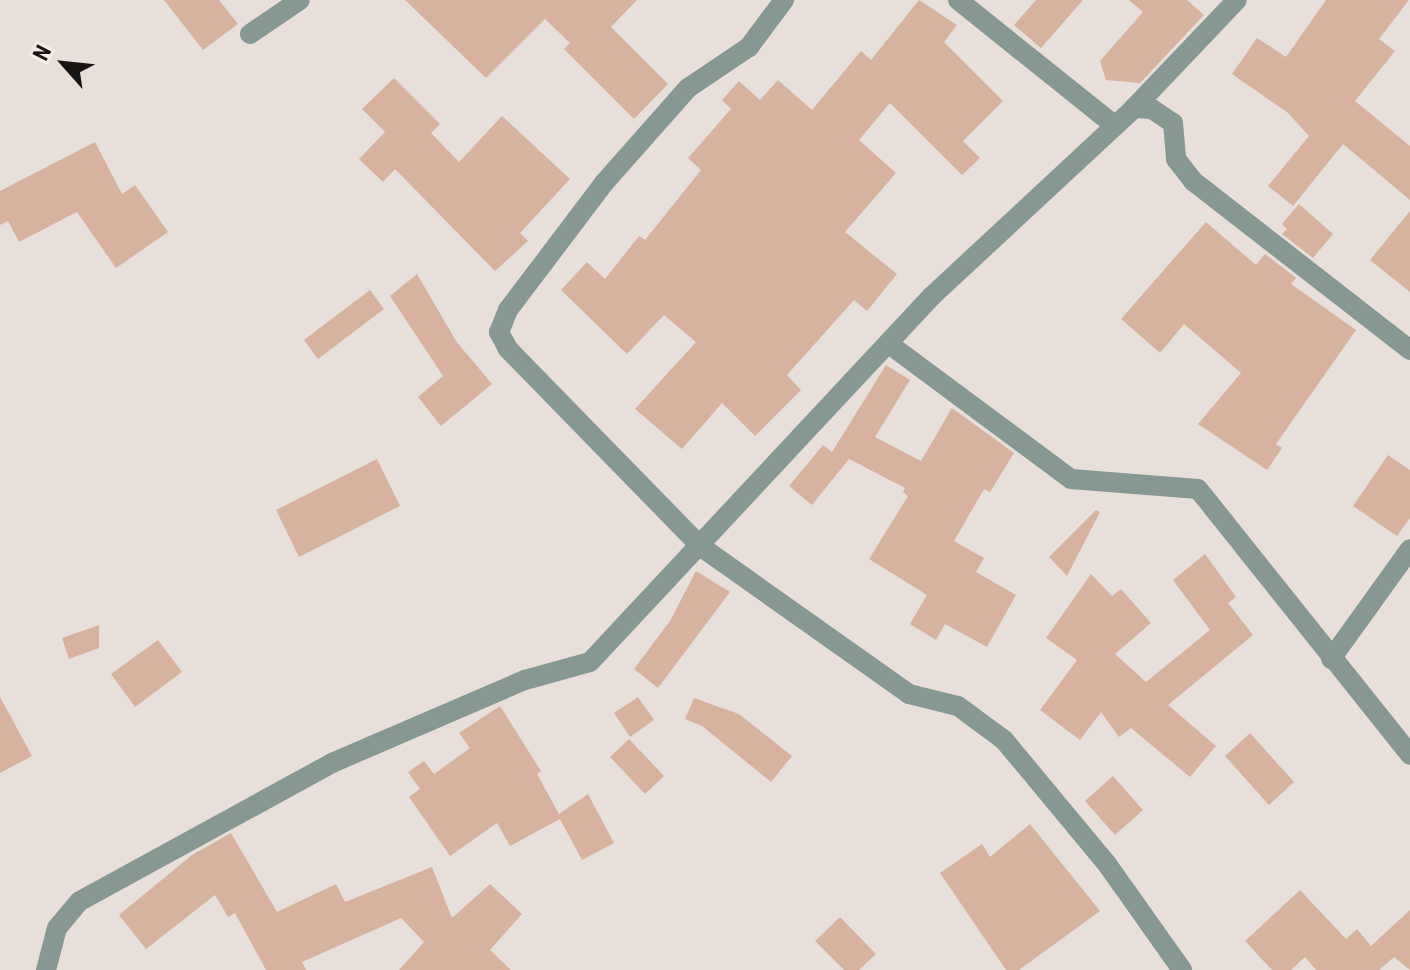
<!DOCTYPE html>
<style>
body{margin:0}
#map{position:relative;width:1410px;height:970px;overflow:hidden;background:#e8dfda;font-family:"Roboto Condensed",sans-serif}
div>[style]{position:absolute}
[style*='--x']{left:calc(var(--x)*1px);top:calc(var(--y)*1px);width:calc(var(--w)*1px);rotate:calc(var(--a)*1deg)}
.building>*{inset:0;background:#d7b29f}
.minor>*{height:20px;margin:-10px;padding:0 10px;transform-origin:10px;border-radius:10px;background:#869891}
span{translate:-50% -50%;white-space:nowrap;text-align:center;line-height:1.15;-webkit-text-stroke:6px #f6ece7;paint-order:stroke}
.north{position:absolute;left:24px;top:24px;width:80px;height:80px;-webkit-text-stroke:6px #f6ece7;paint-order:stroke;rotate:297deg;font-size:22px;font-weight:700;line-height:32px;text-align:center;color:#191514}
.north::after{content:'';display:block;margin:auto;width:28px;height:36px;background:#191514;clip-path:polygon(50% 0,100% 100%,50% 72%,0 100%)}
</style>
<div id="map">
<div class="building">
<div style="clip-path:polygon(164px 0,219px 0,238px 24px,203px 50px)"></div>
<div style="clip-path:polygon(405px 0,637px 0,611px 27px,668px 84px,634px 119px,564px 49px,570px 43px,545px 19px,486px 78px)"></div>
<div style="clip-path:polygon(919px 0,957px 25px,944px 42px,1003px 101px,963px 141px,980px 158px,962px 175px,890px 103px,859px 140px,896px 173px,845px 232px,897px 274px,867px 311px,854px 300px,787px 375px,801px 390px,755px 436px,722px 403px,682px 449px,635px 409px,696px 342px,664px 315px,627px 354px,561px 290px,587px 262px,605px 279px,639px 236px,645px 240px,701px 170px,688px 158px,731px 109px,722px 100px,739px 81px,760px 100px,778px 80px,812px 110px,861px 51px,871px 60px)"></div>
<div style="clip-path:polygon(1036px 0,1083px 0,1041px 48px,1014px 25px)"></div>
<div style="clip-path:polygon(1129px 0,1187px 0,1204px 15px,1140px 83px,1106px 80px,1100px 61px,1143px 12px)"></div>
<div style="clip-path:polygon(1326px 0,1409px 0,1379px 39px,1395px 51px,1355px 101px,1410px 146px,1410px 200px,1343px 144px,1293px 206px,1268px 186px,1309px 136px,1288px 113px,1232px 74px,1257px 38px,1286px 57px)"></div>
<div style="clip-path:polygon(394px 78px,440px 124px,431px 133px,459px 162px,502px 116px,570px 179px,520px 233px,528px 241px,495px 271px,395px 169px,383px 182px,359px 159px,385px 132px,362px 109px)"></div>
<div style="clip-path:polygon(95px 142px,122px 194px,135px 185px,168px 232px,116px 268px,77px 212px,19px 242px,8px 221px,0 225px,0 191px)"></div>
<div style="clip-path:polygon(1299px 204px,1333px 234px,1313px 258px,1282px 234px,1287px 229px,1282px 224px)"></div>
<div style="clip-path:polygon(1410px 211px,1410px 292px,1370px 260px)"></div>
<div style="clip-path:polygon(1206px 222px,1256px 265px,1265px 254px,1296px 278px,1291px 284px,1356px 330px,1276px 444px,1282px 448px,1267px 470px,1198px 424px,1241px 373px,1184px 324px,1160px 353px,1121px 319px)"></div>
<div style="clip-path:polygon(417px 274px,456px 341px,492px 384px,441px 426px,418px 397px,443px 376px,390px 296px)"></div>
<div style="clip-path:polygon(370px 290px,384px 309px,318px 359px,304px 340px)"></div>
<div style="clip-path:polygon(886px 365px,910px 380px,875px 437px,921px 461px,952px 408px,1014px 453px,990px 492px,984px 489px,954px 541px,984px 558px,976px 572px,1016px 595px,987px 647px,945px 624px,936px 640px,910px 624px,927px 595px,869px 559px,908px 496px,903px 492px,905px 488px,849px 459px,812px 505px,789px 486px,823px 445px,832px 452px)"></div>
<div style="clip-path:polygon(1388px 455px,1410px 470px,1410px 518px,1397px 536px,1353px 506px)"></div>
<div style="clip-path:polygon(377px 459px,400px 506px,299px 557px,276px 510px)"></div>
<div style="clip-path:polygon(1096px 510px,1100px 512px,1067px 576px,1049px 557px)"></div>
<div style="clip-path:polygon(1205px 554px,1236px 597px,1228px 603px,1253px 635px,1168px 705px,1216px 746px,1190px 777px,1131px 728px,1119px 737px,1101px 712px,1080px 740px,1040px 710px,1077px 660px,1046px 638px,1091px 574px,1112px 596px,1121px 589px,1151px 623px,1115px 654px,1146px 682px,1210px 630px,1173px 580px)"></div>
<div style="clip-path:polygon(696px 571px,730px 592px,658px 688px,634px 669px,670px 621px)"></div>
<div style="clip-path:polygon(99px 625px,99px 648px,69px 659px,62px 638px)"></div>
<div style="clip-path:polygon(158px 640px,182px 672px,135px 707px,111px 674px)"></div>
<div style="clip-path:polygon(0 697px,32px 756px,0 773px)"></div>
<div style="clip-path:polygon(638px 697px,654px 720px,630px 737px,614px 713px)"></div>
<div style="clip-path:polygon(694px 698px,739px 714px,792px 756px,771px 782px,702px 726px,685px 719px)"></div>
<div style="clip-path:polygon(500px 706px,541px 771px,537px 774px,559px 814px,588px 794px,614px 843px,582px 860px,560px 819px,510px 846px,497px 823px,450px 856px,409px 797px,420px 789px,408px 772px,424px 761px,434px 774px,470px 748px,459px 733px)"></div>
<div style="clip-path:polygon(1250px 733px,1294px 782px,1269px 805px,1225px 756px)"></div>
<div style="clip-path:polygon(629px 739px,664px 776px,645px 794px,610px 757px)"></div>
<div style="clip-path:polygon(1113px 776px,1143px 810px,1115px 835px,1085px 801px)"></div>
<div style="clip-path:polygon(1030px 824px,1100px 911px,1019px 970px,1006px 970px,940px 873px,982px 844px,990px 857px)"></div>
<div style="clip-path:polygon(231px 833px,277px 912px,336px 884px,345px 902px,432px 867px,452px 918px,490px 884px,522px 914px,490px 950px,511px 970px,399px 970px,424px 942px,401px 918px,302px 962px,306px 970px,266px 970px,235px 913px,228px 917px,215px 895px,146px 949px,119px 915px,192px 855px)"></div>
<div style="clip-path:polygon(1300px 890px,1346px 939px,1357px 929px,1371px 946px,1410px 910px,1410px 970px,1394px 957px,1379px 970px,1316px 970px,1305px 957px,1291px 970px,1272px 970px,1245px 941px)"></div>
<div style="clip-path:polygon(840px 917px,876px 954px,859px 970px,844px 970px,815px 941px)"></div>
</div>
<div class="minor">
<div style="--x:784;--y:0;--w:59;--a:126.7"></div>
<div style="--x:749;--y:47;--w:73;--a:146.1"></div>
<div style="--x:688;--y:88;--w:127;--a:131.5"></div>
<div style="--x:604;--y:183;--w:159;--a:127.1"></div>
<div style="--x:508;--y:310;--w:24;--a:112"></div>
<div style="--x:499;--y:332;--w:19;--a:62"></div>
<div style="--x:508;--y:349;--w:275;--a:45.7"></div>
<div style="--x:700;--y:546;--w:256;--a:35.3"></div>
<div style="--x:909;--y:694;--w:50;--a:13.8"></div>
<div style="--x:958;--y:706;--w:57;--a:36.5"></div>
<div style="--x:1004;--y:740;--w:161;--a:50.3"></div>
<div style="--x:1107;--y:864;--w:130;--a:54.7"></div>
<div style="--x:958;--y:0;--w:201;--a:38.7"></div>
<div style="--x:250;--y:34;--w:60;--a:-34.2"></div>
<div style="--x:1134;--y:108;--w:18;--a:3"></div>
<div style="--x:1152;--y:109;--w:25;--a:34"></div>
<div style="--x:1173;--y:123;--w:36;--a:85"></div>
<div style="--x:1176;--y:159;--w:28;--a:52"></div>
<div style="--x:1193;--y:181;--w:275;--a:37.9"></div>
<div style="--x:889;--y:344;--w:227;--a:36.6"></div>
<div style="--x:1071;--y:479;--w:127;--a:4.5"></div>
<div style="--x:1198;--y:489;--w:340;--a:51.4"></div>
<div style="--x:1331;--y:659;--w:135;--a:-54.3"></div>
<div style="--x:46;--y:970;--w:43;--a:-75.3"></div>
<div style="--x:57;--y:928;--w:35;--a:-50"></div>
<div style="--x:80;--y:901;--w:287;--a:-28.7"></div>
<div style="--x:332;--y:763;--w:210;--a:-23.3"></div>
<div style="--x:525;--y:680;--w:67;--a:-15.5"></div>
<div style="--x:590;--y:662;--w:501;--a:-46.94"></div>
<div style="--x:932;--y:296;--w:276;--a:-42.9"></div>
<div style="--x:1134;--y:108;--w:149;--a:-46.4"></div>
</div>
<div class="north">N</div>
</div>
